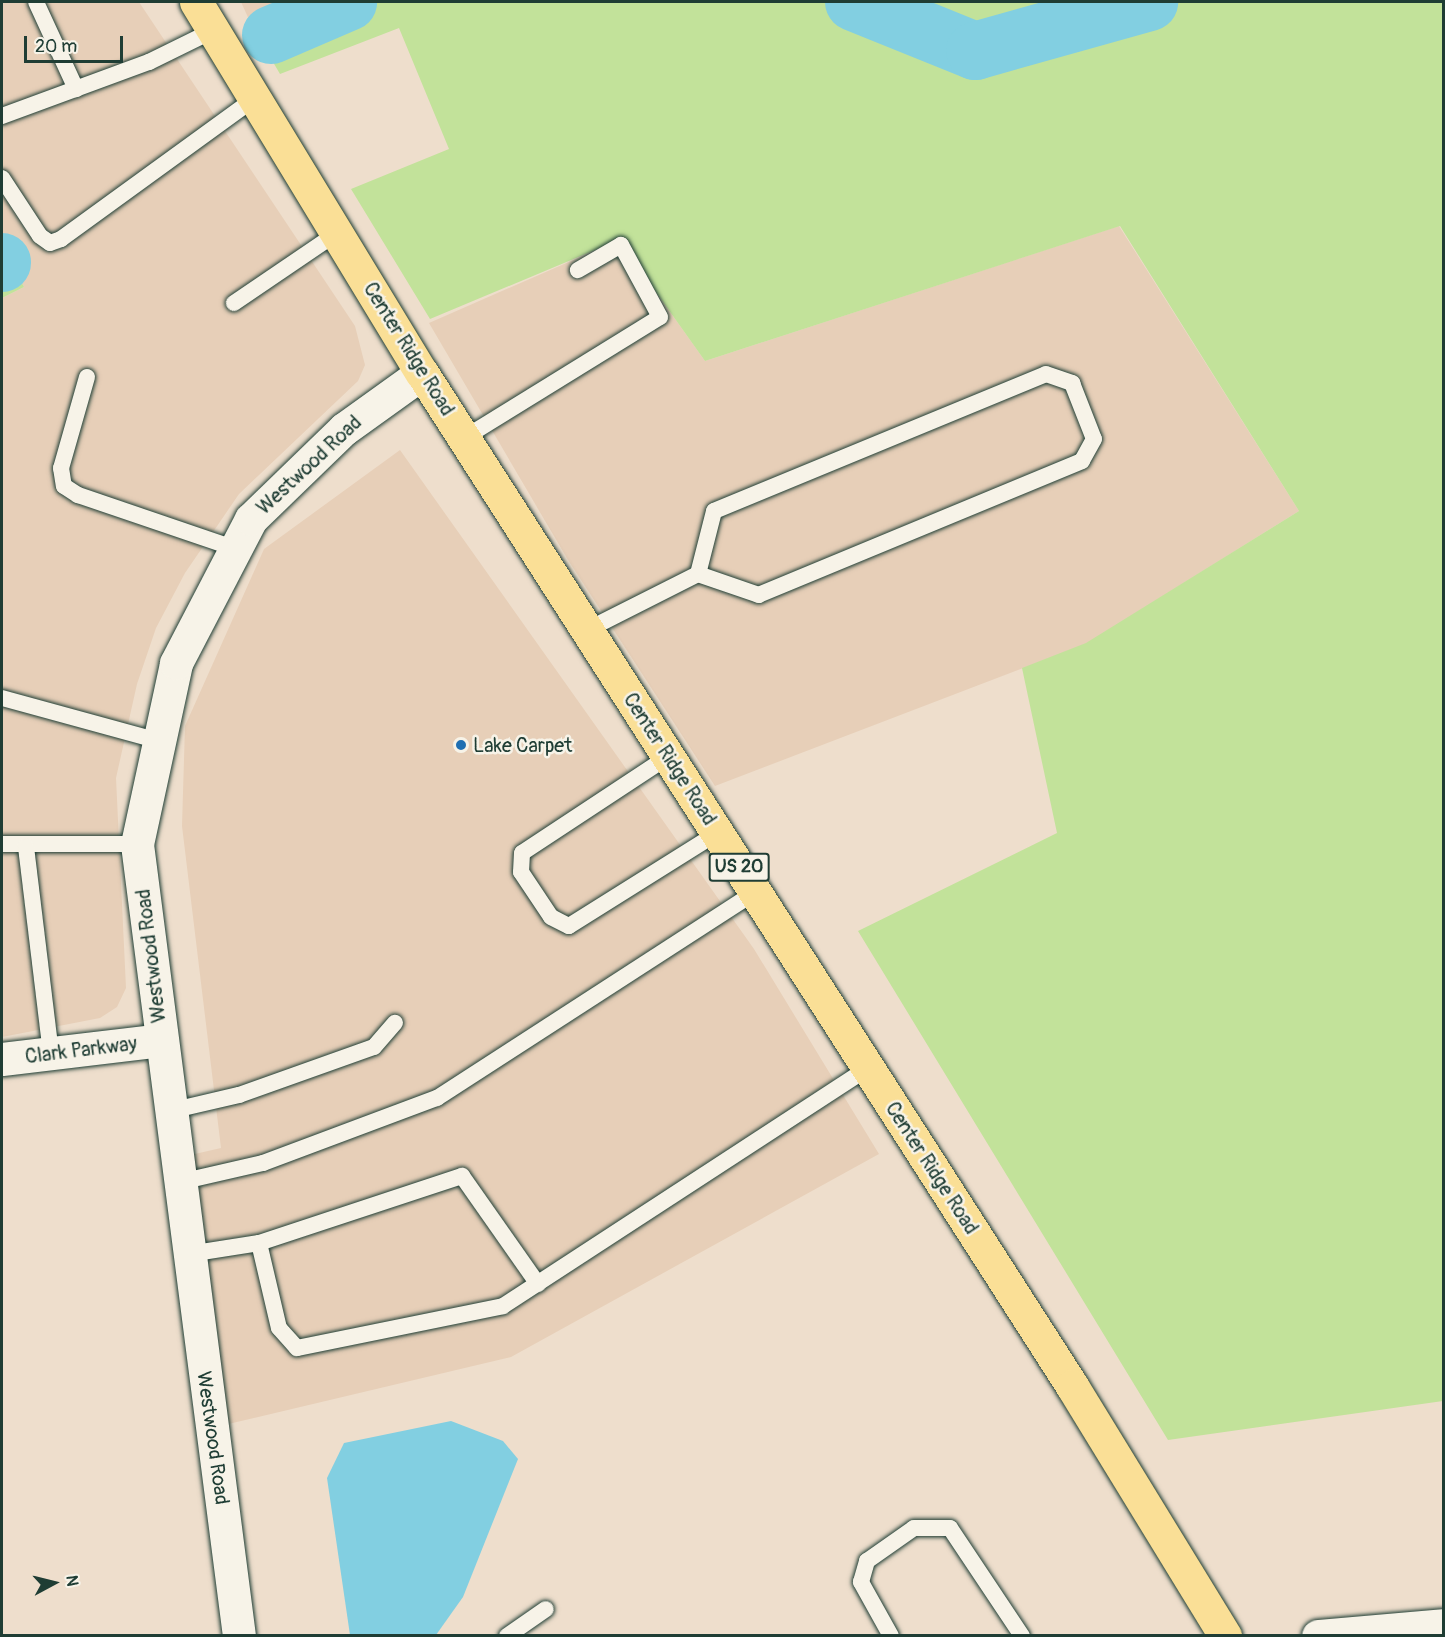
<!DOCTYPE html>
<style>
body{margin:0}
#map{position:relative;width:1445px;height:1637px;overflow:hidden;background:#eedecc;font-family:Pangolin,sans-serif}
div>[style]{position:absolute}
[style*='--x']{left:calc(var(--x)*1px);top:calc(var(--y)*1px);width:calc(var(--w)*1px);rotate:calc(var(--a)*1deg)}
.built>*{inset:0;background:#e7cfb8}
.green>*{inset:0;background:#c2e29a}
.water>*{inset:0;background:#82cfe1}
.river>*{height:58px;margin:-29px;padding:0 29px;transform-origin:29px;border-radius:29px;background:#82cfe1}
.roads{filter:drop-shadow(0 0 2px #1f3d34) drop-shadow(0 0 2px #1f3d34)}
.service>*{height:16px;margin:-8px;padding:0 8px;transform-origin:8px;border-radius:8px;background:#f7f3e8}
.minor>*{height:33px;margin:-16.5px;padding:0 16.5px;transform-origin:16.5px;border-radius:16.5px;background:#f7f3e8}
.tertiary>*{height:33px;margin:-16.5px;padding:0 16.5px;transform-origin:16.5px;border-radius:16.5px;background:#f7f3e8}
.primary>*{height:33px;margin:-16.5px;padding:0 16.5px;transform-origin:16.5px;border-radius:16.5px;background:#fadf96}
.dots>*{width:16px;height:16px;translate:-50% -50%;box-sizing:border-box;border:3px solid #f7f3e8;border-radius:50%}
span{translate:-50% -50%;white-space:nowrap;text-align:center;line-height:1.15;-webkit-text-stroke:5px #f7f3e8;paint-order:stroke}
.shield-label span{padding:2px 4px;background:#f7f3e8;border:2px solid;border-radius:4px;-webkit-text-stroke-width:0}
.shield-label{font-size:18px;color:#1f3d34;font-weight:700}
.street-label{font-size:20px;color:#1f3d34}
.poi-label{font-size:20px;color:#1f3d34}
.left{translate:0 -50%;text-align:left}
.frame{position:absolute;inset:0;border:3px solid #1f3d34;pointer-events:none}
.north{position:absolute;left:24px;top:1553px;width:60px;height:60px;-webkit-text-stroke:4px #f7f3e8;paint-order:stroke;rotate:83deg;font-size:16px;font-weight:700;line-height:24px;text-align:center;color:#1f3d34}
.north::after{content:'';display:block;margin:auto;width:21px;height:27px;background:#1f3d34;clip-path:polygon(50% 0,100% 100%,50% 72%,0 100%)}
.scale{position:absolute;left:24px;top:36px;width:99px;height:27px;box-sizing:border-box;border:3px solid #1f3d34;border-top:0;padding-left:8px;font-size:18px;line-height:21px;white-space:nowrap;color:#1f3d34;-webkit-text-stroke:4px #f7f3e8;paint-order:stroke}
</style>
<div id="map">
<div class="built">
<div style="clip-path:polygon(2px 2px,139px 2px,355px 326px,365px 365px,358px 381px,239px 494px,185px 573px,156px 628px,137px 684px,116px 778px,126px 988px,117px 1007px,100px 1018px,2px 1037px,2px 298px,24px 287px,2px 244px)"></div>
<div style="clip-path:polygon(241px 2px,334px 2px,252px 26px)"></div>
<div style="clip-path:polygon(1119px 226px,1299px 511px,1086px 644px,715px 786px,568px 560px,429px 323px,619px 240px,705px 361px)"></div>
<div style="clip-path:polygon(400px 450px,754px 949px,879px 1154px,511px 1357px,224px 1425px,186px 1156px,221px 1148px,182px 826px,185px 726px,264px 549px)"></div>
</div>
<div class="green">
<div style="clip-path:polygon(334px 2px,1443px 2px,1443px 1401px,1168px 1440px,858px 931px,1057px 833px,1022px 668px,1086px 643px,1299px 511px,1120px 226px,705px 361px,619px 240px,430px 319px,351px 189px,449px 149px,399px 28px,280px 74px,252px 26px)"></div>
<div style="clip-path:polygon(2px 244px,24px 287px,2px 298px)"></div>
</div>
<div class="water">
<div style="clip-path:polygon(451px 1421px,503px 1441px,518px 1459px,463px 1597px,436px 1635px,350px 1635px,327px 1478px,344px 1443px)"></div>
</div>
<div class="river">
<div style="--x:854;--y:2;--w:131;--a:22"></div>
<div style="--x:975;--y:51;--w:181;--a:-15.7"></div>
<div style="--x:271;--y:35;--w:84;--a:-23.2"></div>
<div style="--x:2;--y:263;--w:1;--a:-90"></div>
</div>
<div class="roads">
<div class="service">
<div style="--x:36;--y:2;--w:96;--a:65.3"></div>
<div style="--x:2;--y:116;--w:157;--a:-20.2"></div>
<div style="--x:149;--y:62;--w:72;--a:-26.2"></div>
<div style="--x:2;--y:178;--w:69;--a:56.8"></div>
<div style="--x:40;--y:236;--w:12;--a:35"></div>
<div style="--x:50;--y:243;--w:12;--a:-20"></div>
<div style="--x:61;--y:239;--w:240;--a:-36"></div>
<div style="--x:234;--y:303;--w:125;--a:-34.2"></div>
<div style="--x:87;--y:377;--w:95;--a:105.9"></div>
<div style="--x:61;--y:468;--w:18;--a:81"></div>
<div style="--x:64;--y:486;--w:17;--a:33"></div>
<div style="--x:78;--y:495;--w:165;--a:18.8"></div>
<div style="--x:464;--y:438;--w:230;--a:-31.7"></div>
<div style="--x:660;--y:317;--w:82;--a:-118.4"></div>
<div style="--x:621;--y:245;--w:50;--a:149.8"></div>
<div style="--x:587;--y:630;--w:124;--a:-26.8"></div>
<div style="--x:698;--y:574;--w:65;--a:-75.7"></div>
<div style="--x:714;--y:511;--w:359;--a:-22.4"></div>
<div style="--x:1046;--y:374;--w:28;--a:19"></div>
<div style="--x:1072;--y:383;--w:60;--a:68.6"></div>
<div style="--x:1094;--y:439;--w:25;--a:119"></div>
<div style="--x:1082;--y:461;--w:350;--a:157.5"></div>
<div style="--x:759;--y:595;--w:65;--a:-161"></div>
<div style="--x:2;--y:698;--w:163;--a:15.3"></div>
<div style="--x:669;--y:756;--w:176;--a:146.6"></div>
<div style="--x:522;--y:853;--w:19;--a:93"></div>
<div style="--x:521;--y:872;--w:54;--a:56.3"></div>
<div style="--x:551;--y:917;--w:20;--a:27"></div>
<div style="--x:569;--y:926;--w:175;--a:-32.1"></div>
<div style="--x:2;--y:844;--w:135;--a:0"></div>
<div style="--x:26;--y:847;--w:209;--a:83.1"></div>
<div style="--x:170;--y:1111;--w:71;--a:-13.1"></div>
<div style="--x:239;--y:1095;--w:143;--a:-19.6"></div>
<div style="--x:374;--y:1047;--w:32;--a:-49"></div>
<div style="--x:180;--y:1182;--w:85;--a:-12.9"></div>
<div style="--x:263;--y:1163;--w:186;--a:-20.5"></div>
<div style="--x:437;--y:1098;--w:379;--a:-32.9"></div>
<div style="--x:259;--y:1243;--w:214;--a:-18.3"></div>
<div style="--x:462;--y:1176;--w:132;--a:54.9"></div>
<div style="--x:189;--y:1254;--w:71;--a:-8.9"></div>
<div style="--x:259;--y:1243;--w:87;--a:76.8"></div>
<div style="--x:279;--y:1328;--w:27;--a:48"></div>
<div style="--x:297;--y:1348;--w:210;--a:-11.5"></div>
<div style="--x:503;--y:1306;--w:436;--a:-33.1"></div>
<div style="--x:507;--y:1636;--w:47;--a:-34.7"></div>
<div style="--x:891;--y:1636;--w:62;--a:-119.1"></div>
<div style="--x:861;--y:1582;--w:22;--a:-74"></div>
<div style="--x:867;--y:1561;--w:57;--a:-35.1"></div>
<div style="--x:914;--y:1528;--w:36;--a:0"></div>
<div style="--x:950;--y:1528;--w:130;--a:56.3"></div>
</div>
<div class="minor">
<div style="--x:2;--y:1059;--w:160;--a:-6.8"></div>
<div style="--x:1318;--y:1636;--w:126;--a:-5"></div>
</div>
<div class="tertiary">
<div style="--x:239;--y:1636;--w:799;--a:-97.34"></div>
<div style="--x:137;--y:844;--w:185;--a:-77.8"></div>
<div style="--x:176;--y:663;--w:162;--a:-62.5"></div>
<div style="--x:251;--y:519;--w:129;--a:-44.1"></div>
<div style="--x:344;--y:429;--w:96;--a:-35.7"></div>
</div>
<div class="primary">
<div style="--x:196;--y:2;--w:434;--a:58.7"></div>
<div style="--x:422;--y:373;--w:1204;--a:57.31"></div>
<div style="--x:1072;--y:1386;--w:293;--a:58.5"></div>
</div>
</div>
<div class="dots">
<div style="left:461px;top:745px;background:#1f6fb2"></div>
</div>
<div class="shield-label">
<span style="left:739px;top:867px">US 20</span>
</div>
<div class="street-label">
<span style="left:409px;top:349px;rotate:58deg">Center Ridge Road</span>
<span style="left:309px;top:465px;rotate:-43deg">Westwood Road</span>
<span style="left:670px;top:759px;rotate:57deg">Center Ridge Road</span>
<span style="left:151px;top:956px;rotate:-97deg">Westwood Road</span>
<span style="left:81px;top:1050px;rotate:-7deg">Clark Parkway</span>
<span style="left:932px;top:1168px;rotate:57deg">Center Ridge Road</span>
<span style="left:213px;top:1438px;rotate:82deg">Westwood Road</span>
</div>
<div class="poi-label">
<span class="left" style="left:473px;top:745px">Lake Carpet</span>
</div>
<div class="frame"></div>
<div class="north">N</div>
<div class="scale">20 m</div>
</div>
